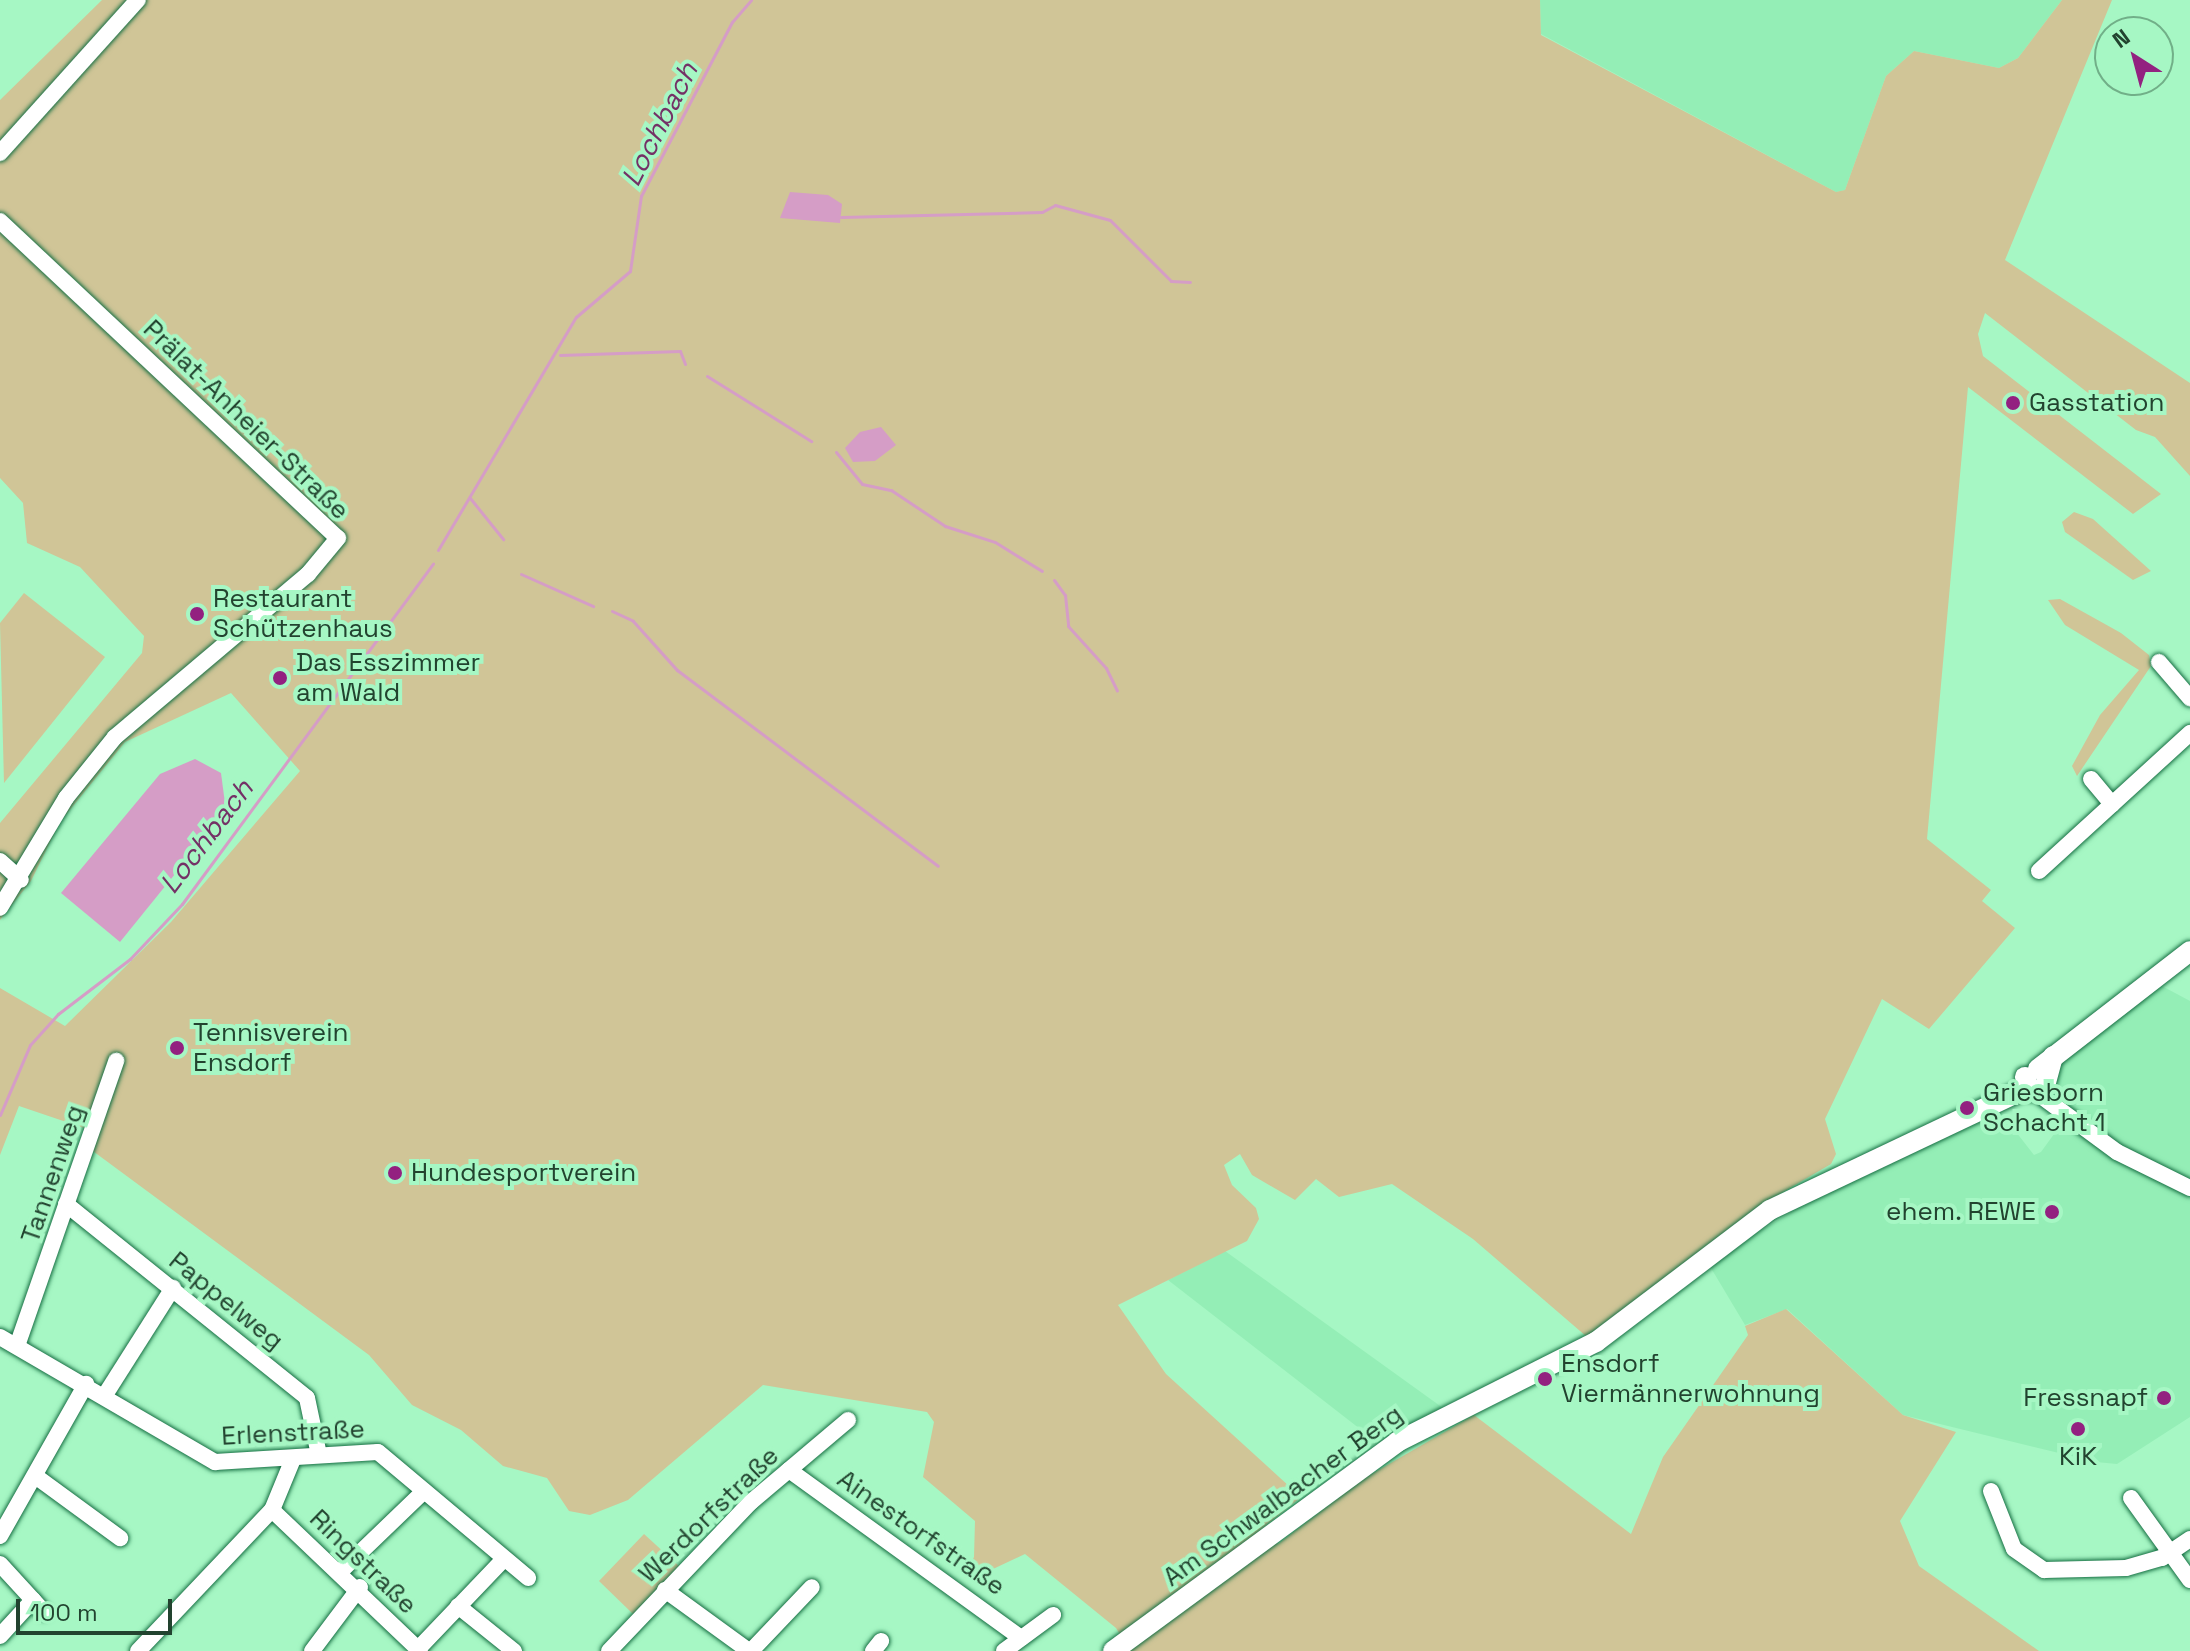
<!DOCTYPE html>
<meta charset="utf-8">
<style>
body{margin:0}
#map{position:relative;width:2190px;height:1651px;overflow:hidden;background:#a6f7c4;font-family:"Space Grotesk",sans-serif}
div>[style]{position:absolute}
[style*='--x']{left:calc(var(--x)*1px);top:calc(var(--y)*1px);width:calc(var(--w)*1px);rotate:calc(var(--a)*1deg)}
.built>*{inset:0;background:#94eeb6}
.green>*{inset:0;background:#d0c597}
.water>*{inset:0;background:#d59dc6}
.stream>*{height:3px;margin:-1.5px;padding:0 1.5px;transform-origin:1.5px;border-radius:1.5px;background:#d59dc6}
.roads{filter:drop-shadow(0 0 2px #156e42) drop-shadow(0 0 2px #156e42)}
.minor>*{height:16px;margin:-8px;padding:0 8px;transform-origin:8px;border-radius:8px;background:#fff}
.major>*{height:20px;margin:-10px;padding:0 10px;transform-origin:10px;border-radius:10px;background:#fff}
.dots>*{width:22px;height:22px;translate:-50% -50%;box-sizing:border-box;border:4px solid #a6f7c4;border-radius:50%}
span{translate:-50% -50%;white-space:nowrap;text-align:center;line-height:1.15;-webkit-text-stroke:8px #a6f7c4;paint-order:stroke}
.poi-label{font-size:26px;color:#22432f}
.left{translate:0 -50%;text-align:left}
.right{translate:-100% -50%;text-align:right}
.street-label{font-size:26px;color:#22432f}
.water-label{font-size:28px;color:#743166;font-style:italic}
.north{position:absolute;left:2094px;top:16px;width:80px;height:80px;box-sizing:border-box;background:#a6f7c4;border:2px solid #71af88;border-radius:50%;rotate:324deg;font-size:22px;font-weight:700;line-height:32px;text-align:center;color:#22432f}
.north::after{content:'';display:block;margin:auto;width:28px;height:36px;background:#932180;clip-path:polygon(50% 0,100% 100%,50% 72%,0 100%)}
.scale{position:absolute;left:16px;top:1599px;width:156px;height:36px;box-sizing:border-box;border:4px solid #22432f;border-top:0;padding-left:10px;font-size:24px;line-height:28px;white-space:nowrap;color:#22432f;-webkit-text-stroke:6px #a6f7c4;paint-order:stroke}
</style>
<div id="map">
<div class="built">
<div style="clip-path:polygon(1540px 0,2062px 0,2018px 58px,1999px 68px,1914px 51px,1886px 76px,1845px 190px,1836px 192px,1541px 34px)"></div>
<div style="clip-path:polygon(2160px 985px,2190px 1001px,2190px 1417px,2117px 1464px,2096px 1462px,1903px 1415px,1787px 1309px,1745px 1325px,1708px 1263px,1826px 1191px,1998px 1109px,2034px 1155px,2041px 1152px,2062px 1123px,2052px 1091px,2057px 1063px)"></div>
<div style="clip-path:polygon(1225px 1251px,1443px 1408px,1382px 1446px,1168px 1280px)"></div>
</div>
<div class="green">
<div style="clip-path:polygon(102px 0,1540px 0,1541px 35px,1836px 192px,1845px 190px,1886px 76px,1914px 51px,1999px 68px,2018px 58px,2062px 0,2112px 0,2005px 260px,2190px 383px,2190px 476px,2155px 437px,2136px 430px,1985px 313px,1978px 334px,1983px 356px,2161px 494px,2133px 514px,1968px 387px,1927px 839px,1991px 890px,1982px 901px,2015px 928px,1929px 1029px,1882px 999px,1825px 1119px,1836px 1154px,1831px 1164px,1759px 1206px,1587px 1337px,1473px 1239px,1392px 1184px,1339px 1197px,1316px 1179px,1295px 1200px,1252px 1175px,1240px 1154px,1224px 1165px,1232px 1185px,1256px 1208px,1259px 1219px,1247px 1241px,1118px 1305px,1166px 1374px,1301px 1497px,1260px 1530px,1278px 1544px,1363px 1479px,1474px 1415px,1631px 1534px,1663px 1457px,1748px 1335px,1745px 1326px,1786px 1309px,1903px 1415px,1956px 1432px,1900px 1521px,1919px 1566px,2039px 1651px,1130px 1651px,1116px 1628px,1025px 1554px,993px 1569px,979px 1587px,964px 1577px,974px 1557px,975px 1521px,923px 1477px,934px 1422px,927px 1412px,763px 1385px,628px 1500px,590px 1515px,569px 1511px,547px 1478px,503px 1466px,461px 1430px,412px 1405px,369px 1355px,82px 1143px,84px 1128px,19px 1106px,0 1155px,0 988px,65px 1026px,171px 922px,300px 771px,231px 693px,125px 742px,60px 822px,31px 881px,0 920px,0 823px,142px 653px,144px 636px,80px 567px,27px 543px,23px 503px,0 478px,0 100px)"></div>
<div style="clip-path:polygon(2074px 512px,2093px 519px,2151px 571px,2133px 580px,2065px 532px,2062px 522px)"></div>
<div style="clip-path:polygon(24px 593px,105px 657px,4px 783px,0 623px)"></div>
<div style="clip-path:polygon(2060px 599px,2121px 633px,2149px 655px,2151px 666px,2077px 776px,2072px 766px,2100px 715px,2139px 670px,2065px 625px,2048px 600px)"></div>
<div style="clip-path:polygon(644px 1534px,679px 1566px,633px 1614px,599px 1581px)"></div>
</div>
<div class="water">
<div style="clip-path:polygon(790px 192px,828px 195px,842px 204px,840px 223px,780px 218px)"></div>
<div style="clip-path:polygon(881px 427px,896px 445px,875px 461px,853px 462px,845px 448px,860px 432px)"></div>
<div style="clip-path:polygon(195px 759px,221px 773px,226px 811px,120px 942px,61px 893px,160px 774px)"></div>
</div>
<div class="stream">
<div style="--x:841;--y:217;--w:201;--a:-1.4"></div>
<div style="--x:1042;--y:212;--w:15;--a:-28"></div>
<div style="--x:1055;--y:205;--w:57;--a:15.3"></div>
<div style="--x:1110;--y:220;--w:86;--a:45"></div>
<div style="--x:1171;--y:281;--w:19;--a:3"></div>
<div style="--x:560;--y:355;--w:120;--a:-1.9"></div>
<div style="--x:680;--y:351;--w:14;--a:69"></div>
<div style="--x:707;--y:376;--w:123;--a:32"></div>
<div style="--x:836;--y:452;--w:41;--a:50.9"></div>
<div style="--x:862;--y:484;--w:30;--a:12"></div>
<div style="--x:891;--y:490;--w:65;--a:33.7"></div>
<div style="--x:945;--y:526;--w:52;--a:17.7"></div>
<div style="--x:995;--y:542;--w:55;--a:31.7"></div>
<div style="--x:470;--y:498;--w:53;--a:51.2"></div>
<div style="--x:438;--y:550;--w:271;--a:-59.4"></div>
<div style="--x:576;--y:317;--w:71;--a:-40.4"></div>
<div style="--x:630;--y:271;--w:76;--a:-81.7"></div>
<div style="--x:641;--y:196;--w:196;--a:-62.4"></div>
<div style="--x:732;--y:22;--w:29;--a:-49"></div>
<div style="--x:521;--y:574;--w:79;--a:24"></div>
<div style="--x:1054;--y:580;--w:19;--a:54"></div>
<div style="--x:1065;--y:595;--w:31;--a:84"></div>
<div style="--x:1068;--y:626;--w:57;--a:47.9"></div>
<div style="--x:1106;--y:668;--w:25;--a:64"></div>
<div style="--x:612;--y:611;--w:23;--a:25"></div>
<div style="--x:633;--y:621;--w:66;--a:48.1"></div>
<div style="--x:677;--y:670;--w:326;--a:36.9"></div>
<div style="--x:0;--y:1115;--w:76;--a:-66.8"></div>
<div style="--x:30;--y:1045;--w:42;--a:-47.9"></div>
<div style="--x:58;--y:1014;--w:91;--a:-37.4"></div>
<div style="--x:130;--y:959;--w:76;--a:-46.6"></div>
<div style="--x:182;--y:904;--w:423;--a:-53.6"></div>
</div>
<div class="roads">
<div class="minor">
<div style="--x:0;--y:153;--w:206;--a:-48"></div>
<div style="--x:0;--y:221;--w:463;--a:43.2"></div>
<div style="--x:338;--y:538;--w:47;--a:129.8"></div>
<div style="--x:308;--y:574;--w:253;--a:139.8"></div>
<div style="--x:115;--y:737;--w:78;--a:128.8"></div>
<div style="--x:66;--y:798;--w:128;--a:121"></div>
<div style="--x:2159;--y:662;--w:48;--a:49.3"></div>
<div style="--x:2091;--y:779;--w:33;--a:50"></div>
<div style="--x:0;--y:861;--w:28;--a:42"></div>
<div style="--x:2039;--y:871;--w:205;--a:-42.4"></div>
<div style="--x:2037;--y:1093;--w:99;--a:36.4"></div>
<div style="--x:2117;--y:1152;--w:81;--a:26.3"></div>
<div style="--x:66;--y:1204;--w:309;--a:38.8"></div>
<div style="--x:307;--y:1398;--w:58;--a:78.1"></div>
<div style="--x:0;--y:1337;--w:249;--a:30.2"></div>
<div style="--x:215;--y:1462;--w:163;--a:-3.5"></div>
<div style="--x:378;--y:1452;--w:196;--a:40"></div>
<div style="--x:17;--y:1346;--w:302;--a:-70.8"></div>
<div style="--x:105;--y:1395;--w:127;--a:-57.6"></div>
<div style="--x:789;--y:1470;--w:286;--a:35.9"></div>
<div style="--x:38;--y:1478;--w:102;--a:36.2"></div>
<div style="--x:1991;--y:1491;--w:62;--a:68.4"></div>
<div style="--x:2014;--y:1549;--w:37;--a:35"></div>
<div style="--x:2044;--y:1570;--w:82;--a:-1.4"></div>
<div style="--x:2126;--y:1568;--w:37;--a:-16"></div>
<div style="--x:2162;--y:1558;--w:34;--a:-34"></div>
<div style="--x:2131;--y:1498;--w:101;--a:54.3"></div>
<div style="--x:272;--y:1510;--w:204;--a:43.6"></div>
<div style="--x:0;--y:1536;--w:175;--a:-60.5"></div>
<div style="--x:0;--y:1564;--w:65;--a:47.5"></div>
<div style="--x:342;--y:1570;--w:114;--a:-43.9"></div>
<div style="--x:665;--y:1590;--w:104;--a:36"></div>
<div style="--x:458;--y:1606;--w:72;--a:38.8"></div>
<div style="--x:0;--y:1636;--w:49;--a:-47.5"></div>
<div style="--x:418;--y:1649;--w:123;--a:-46.3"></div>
<div style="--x:138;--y:1651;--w:195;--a:-46.5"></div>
<div style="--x:272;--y:1510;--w:55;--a:-67.6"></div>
<div style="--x:312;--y:1651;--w:80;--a:-53.1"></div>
<div style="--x:609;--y:1651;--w:206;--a:-46.4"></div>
<div style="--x:751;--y:1502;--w:127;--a:-40.2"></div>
<div style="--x:751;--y:1651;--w:88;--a:-46.4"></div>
<div style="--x:873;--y:1651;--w:13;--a:-51"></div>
<div style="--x:1004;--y:1651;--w:61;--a:-36.3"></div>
</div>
<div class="major">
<div style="--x:2038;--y:1069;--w:192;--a:-37.8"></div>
<div style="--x:2025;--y:1077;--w:15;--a:70"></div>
<div style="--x:2030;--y:1091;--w:14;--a:-4"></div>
<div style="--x:2044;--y:1090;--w:35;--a:-75"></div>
<div style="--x:1113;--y:1651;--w:353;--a:-36.3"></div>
<div style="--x:1397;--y:1442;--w:223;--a:-26.7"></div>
<div style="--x:1596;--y:1342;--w:218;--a:-37.2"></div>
<div style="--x:1770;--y:1210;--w:284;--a:-25.4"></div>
</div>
</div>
<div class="dots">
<div style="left:2013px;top:403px;background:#932180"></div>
<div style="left:197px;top:614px;background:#932180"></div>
<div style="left:280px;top:678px;background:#932180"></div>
<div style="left:177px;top:1048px;background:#932180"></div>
<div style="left:1967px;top:1108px;background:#932180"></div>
<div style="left:395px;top:1173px;background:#932180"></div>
<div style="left:2052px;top:1212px;background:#932180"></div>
<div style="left:1545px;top:1379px;background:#932180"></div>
<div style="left:2164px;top:1398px;background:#932180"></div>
<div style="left:2078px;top:1429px;background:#932180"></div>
</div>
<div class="poi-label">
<span class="left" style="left:2029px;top:403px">Gasstation</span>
<span class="left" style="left:213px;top:614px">Restaurant<br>Schützenhaus</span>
<span class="left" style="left:296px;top:678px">Das Esszimmer<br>am Wald</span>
<span class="left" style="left:193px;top:1048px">Tennisverein<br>Ensdorf</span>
<span class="left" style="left:1983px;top:1108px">Griesborn<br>Schacht 1</span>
<span class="left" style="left:411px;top:1173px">Hundesportverein</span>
<span class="right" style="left:2036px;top:1212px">ehem. REWE</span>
<span class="left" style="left:1561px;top:1379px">Ensdorf<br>Viermännerwohnung</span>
<span class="right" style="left:2148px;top:1398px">Fressnapf</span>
<span style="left:2078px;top:1457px">KiK</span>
</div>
<div class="street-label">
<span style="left:246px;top:420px;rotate:44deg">Prälat-Anheier-Straße</span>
<span style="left:53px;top:1174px;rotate:-71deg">Tannenweg</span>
<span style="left:226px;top:1301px;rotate:39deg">Pappelweg</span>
<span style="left:293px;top:1433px;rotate:-3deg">Erlenstraße</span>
<span style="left:1283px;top:1496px;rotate:-36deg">Am Schwalbacher Berg</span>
<span style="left:709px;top:1515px;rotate:-44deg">Werdorfstraße</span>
<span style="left:921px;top:1533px;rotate:35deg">Ainestorfstraße</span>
<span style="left:363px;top:1562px;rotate:44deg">Ringstraße</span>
</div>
<div class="water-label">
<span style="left:659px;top:124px;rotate:-63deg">Lochbach</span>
<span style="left:206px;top:836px;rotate:-53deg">Lochbach</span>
</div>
<div class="north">N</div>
<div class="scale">100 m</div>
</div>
